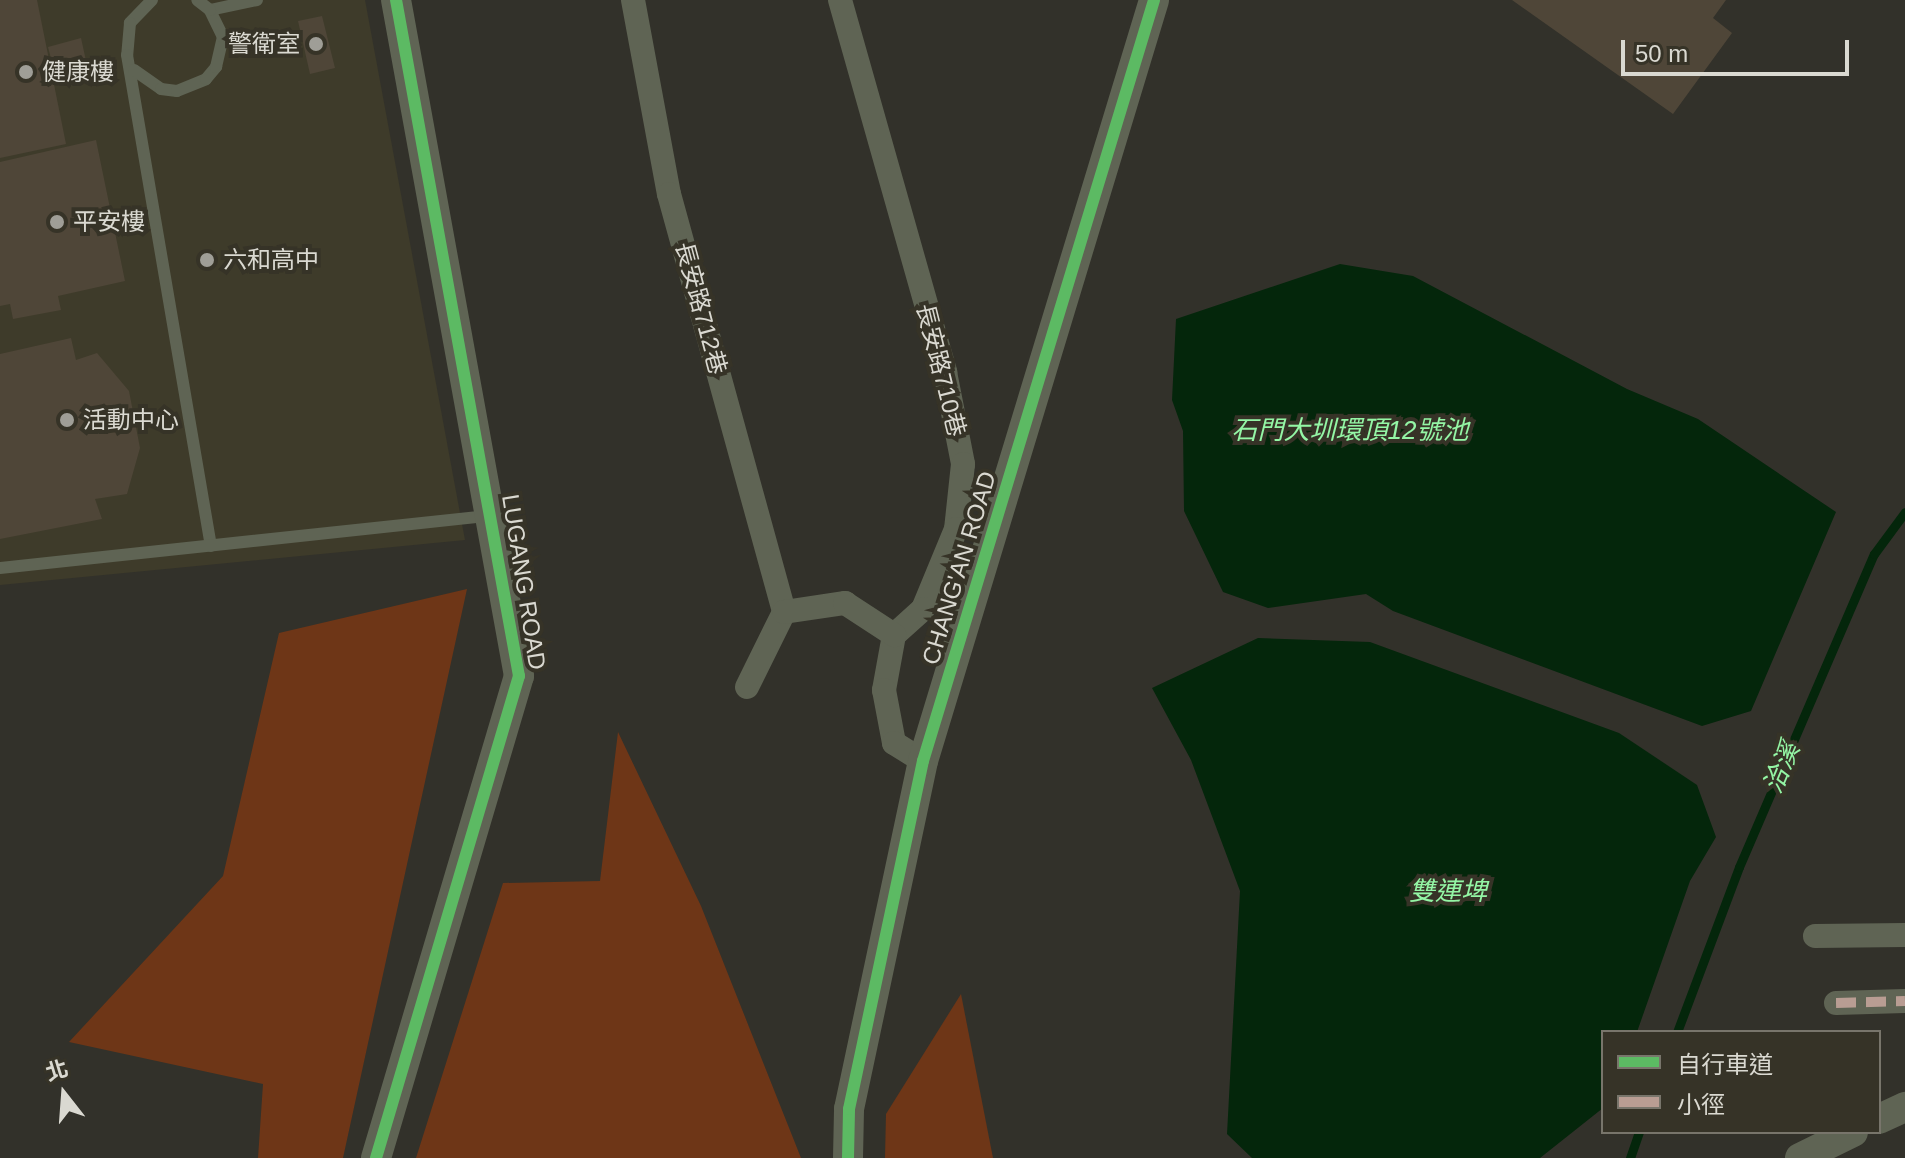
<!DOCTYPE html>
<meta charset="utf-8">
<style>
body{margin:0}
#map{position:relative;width:1905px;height:1158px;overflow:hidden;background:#32312a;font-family:Helvetica,"Noto Sans TC",sans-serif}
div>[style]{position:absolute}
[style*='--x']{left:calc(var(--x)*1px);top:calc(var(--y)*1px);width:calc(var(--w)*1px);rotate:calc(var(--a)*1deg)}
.built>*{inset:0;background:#3e3b2a}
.green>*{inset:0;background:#6e3617}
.water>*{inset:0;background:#04260b}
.stream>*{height:9px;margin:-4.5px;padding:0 4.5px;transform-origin:4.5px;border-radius:4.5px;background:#04260b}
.building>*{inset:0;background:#4f4638}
.service>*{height:12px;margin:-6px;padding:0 6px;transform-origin:6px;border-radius:6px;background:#5f6454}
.minor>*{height:24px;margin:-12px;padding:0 12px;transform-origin:12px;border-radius:12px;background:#5f6454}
.tertiary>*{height:30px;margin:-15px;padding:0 15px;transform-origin:15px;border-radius:15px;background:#5f6454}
.quiet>*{height:10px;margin-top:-5px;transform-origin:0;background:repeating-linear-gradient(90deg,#b99d93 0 20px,transparent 0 30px)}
.cycleway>*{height:12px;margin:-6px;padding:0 6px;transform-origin:6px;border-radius:6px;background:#5cba63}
.dots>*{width:22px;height:22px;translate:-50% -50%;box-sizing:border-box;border:4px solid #363327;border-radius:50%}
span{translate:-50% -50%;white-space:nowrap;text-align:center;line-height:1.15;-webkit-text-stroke:8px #363327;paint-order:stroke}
.poi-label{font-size:24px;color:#dad9d1}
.right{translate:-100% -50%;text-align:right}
.left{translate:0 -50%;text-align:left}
.street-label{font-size:24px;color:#dad9d1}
.water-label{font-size:26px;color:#94f6a5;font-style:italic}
.legend{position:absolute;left:1601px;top:1030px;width:280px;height:104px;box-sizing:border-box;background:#363327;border:2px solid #78756b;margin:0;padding:10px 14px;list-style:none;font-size:24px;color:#dad9d1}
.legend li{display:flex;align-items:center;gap:16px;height:40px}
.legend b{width:40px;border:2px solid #78756b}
.north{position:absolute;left:24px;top:1054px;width:80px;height:80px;-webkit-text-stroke:6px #363327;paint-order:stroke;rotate:343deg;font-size:22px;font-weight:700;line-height:32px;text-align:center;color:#dad9d1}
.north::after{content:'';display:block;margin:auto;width:28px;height:36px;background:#dad9d1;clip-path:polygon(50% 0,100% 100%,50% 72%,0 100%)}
.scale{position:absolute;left:1621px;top:40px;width:228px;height:36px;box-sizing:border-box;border:4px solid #dad9d1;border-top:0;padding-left:10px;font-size:24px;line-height:28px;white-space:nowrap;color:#dad9d1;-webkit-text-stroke:6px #363327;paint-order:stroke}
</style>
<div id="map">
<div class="built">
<div style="clip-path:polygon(0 0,365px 0,465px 540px,0 585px)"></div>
</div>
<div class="green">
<div style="clip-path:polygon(467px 589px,343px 1158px,258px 1158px,263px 1084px,69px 1042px,223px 876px,279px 633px)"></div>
<div style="clip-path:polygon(618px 732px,701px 906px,801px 1158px,416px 1158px,503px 883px,600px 881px)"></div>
<div style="clip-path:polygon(961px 994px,993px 1158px,885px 1158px,886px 1114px)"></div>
</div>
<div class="water">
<div style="clip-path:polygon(1340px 264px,1413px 276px,1627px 389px,1698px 419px,1836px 512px,1751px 711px,1702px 726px,1393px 611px,1366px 594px,1268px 608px,1223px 592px,1184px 511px,1183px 431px,1172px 400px,1176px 319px)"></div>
<div style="clip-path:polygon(1258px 638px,1370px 642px,1619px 733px,1697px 785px,1716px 837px,1690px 881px,1637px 1032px,1603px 1032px,1603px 1108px,1540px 1158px,1252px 1158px,1227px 1134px,1240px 891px,1191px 760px,1152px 688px)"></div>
</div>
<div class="stream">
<div style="--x:1677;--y:1032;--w:176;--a:-69.4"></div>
<div style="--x:1739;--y:867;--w:341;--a:-66.7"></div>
<div style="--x:1874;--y:554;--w:52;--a:-53.6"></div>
<div style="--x:1630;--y:1158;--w:28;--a:-71"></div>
</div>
<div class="building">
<div style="clip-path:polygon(0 0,37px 0,66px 144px,0 158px)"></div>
<div style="clip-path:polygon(1512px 0,1726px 0,1713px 18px,1732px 33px,1673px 114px)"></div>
<div style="clip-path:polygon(322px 16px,335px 68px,310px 74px,298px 21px)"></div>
<div style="clip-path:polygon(81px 38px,90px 79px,58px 86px,48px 47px)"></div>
<div style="clip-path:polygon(96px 140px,125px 281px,58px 296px,61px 310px,13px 319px,10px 304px,0 306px,0 162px)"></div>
<div style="clip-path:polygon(71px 338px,76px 360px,97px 353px,129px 391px,140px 448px,127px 494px,95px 499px,102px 519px,0 539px,0 354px)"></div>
</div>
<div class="service">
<div style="--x:152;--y:0;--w:32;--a:134"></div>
<div style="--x:130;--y:23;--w:32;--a:95"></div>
<div style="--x:127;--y:55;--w:498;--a:80.3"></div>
<div style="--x:210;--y:10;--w:48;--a:-12"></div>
<div style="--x:134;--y:70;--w:33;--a:35"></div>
<div style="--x:161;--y:89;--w:16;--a:7"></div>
<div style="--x:177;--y:91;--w:31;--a:-22"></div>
<div style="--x:206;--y:79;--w:16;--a:-50"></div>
<div style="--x:216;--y:67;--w:31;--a:-77"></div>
<div style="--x:223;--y:37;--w:30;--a:-116"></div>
<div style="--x:210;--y:10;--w:16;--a:-142"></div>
<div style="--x:0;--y:568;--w:493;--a:-6.1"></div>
</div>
<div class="minor">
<div style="--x:633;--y:0;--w:197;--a:79.5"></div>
<div style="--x:669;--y:194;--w:434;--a:74.6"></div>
<div style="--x:840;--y:0;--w:387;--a:74.2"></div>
<div style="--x:945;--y:372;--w:94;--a:78.9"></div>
<div style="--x:963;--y:464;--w:65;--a:96.1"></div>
<div style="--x:956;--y:529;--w:87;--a:112.4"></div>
<div style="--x:923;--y:609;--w:39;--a:138"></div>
<div style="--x:894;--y:635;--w:56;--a:100.3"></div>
<div style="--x:884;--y:690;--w:54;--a:79.3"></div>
<div style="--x:894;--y:743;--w:34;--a:32"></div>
<div style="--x:747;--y:687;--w:84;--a:-63.7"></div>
<div style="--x:784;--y:612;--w:62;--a:-8.4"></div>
<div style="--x:845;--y:603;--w:59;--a:33.1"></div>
<div style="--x:1815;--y:936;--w:90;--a:-0.6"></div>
<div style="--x:1836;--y:1003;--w:69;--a:-1.7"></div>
</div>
<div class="tertiary">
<div style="--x:1879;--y:1119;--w:29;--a:-25"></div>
<div style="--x:376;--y:1158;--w:503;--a:-73.48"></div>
<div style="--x:519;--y:676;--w:687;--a:-100.31"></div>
<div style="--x:848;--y:1158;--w:49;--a:-88.8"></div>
<div style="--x:849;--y:1109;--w:356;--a:-78"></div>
<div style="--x:923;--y:761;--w:795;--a:-73.11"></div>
<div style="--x:1800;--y:1158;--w:59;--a:-26.1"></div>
</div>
<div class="quiet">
<div style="--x:1836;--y:1003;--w:69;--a:-1.7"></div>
</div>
<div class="cycleway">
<div style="--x:376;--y:1158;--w:503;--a:-73.48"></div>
<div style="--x:519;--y:676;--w:687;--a:-100.31"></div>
<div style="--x:848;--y:1158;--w:49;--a:-88.8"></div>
<div style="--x:849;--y:1109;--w:356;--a:-78"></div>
<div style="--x:923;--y:761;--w:795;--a:-73.11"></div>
</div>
<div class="dots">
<div style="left:316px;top:44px;background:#9f9e97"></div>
<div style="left:26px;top:72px;background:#9f9e97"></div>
<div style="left:57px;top:222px;background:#9f9e97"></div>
<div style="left:207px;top:260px;background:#9f9e97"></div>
<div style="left:67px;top:420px;background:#9f9e97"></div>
</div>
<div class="poi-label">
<span class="right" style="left:300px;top:44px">警衛室</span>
<span class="left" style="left:42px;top:72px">健康樓</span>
<span class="left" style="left:73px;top:222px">平安樓</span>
<span class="left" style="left:223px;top:260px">六和高中</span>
<span class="left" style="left:83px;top:420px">活動中心</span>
</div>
<div class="street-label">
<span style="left:701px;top:308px;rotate:75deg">長安路712巷</span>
<span style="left:941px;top:370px;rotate:76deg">長安路710巷</span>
<span style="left:959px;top:568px;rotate:-73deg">CHANG'AN ROAD</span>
<span style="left:524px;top:582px;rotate:81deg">LUGANG ROAD</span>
</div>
<div class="water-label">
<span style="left:1350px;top:431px">石門大圳環頂12號池</span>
<span style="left:1782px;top:768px;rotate:-67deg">洽溪</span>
<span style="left:1448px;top:892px">雙連埤</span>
</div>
<ul class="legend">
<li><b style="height:10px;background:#5cba63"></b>自行車道</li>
<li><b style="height:10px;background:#b99d93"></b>小徑</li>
</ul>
<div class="north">北</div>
<div class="scale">50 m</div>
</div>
